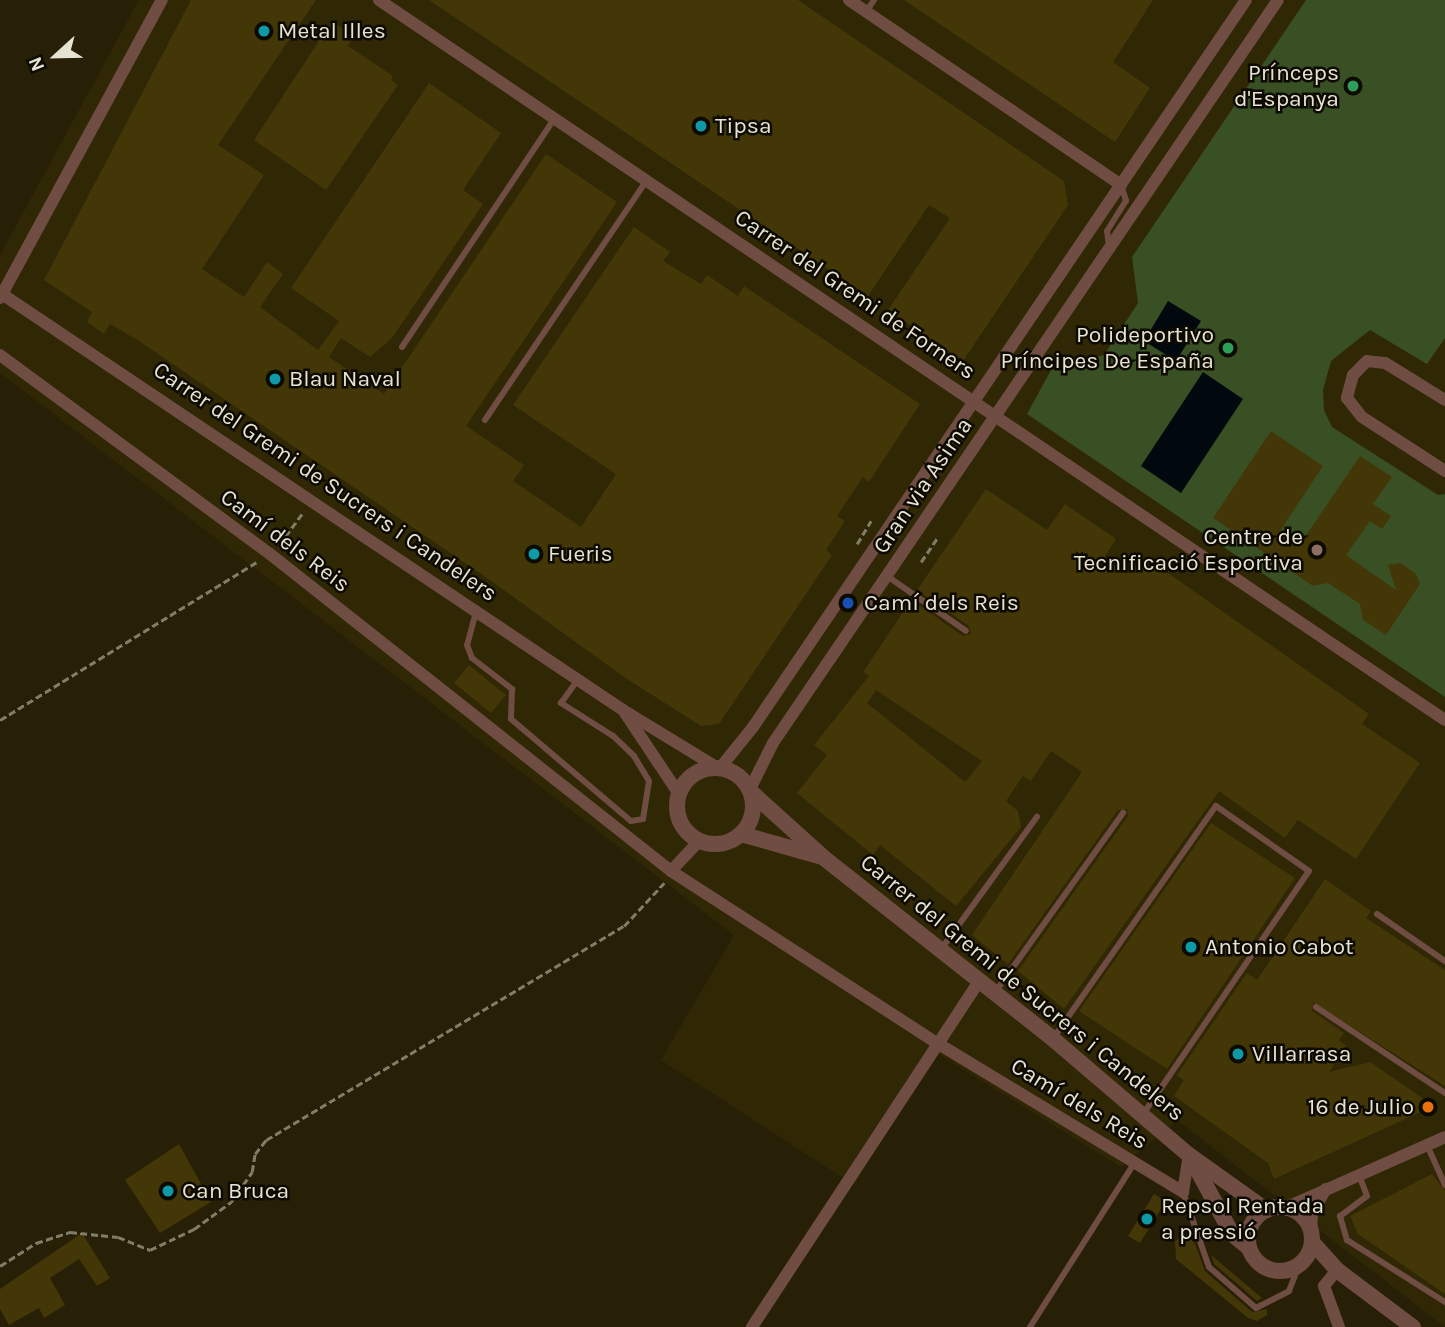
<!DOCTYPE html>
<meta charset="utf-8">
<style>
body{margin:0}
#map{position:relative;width:1445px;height:1327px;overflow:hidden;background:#272006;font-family:Karla,sans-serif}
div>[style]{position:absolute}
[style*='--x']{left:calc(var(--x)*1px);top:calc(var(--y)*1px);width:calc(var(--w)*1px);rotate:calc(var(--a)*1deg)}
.built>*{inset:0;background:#302705}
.green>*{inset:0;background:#395024}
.water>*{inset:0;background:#01090e}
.building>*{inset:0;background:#433707}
.path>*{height:2.5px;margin-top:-1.25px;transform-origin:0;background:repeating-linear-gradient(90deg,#827d68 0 7px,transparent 0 10.5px)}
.service>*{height:6px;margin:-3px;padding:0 3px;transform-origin:3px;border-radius:3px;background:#6f4d43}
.minor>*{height:12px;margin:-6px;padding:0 6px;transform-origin:6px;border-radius:6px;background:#6f4d43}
.tertiary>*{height:16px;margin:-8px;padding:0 8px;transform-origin:8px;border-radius:8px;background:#6f4d43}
.tertiary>.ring{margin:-8px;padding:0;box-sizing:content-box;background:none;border:16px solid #6f4d43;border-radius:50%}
.dots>*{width:19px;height:19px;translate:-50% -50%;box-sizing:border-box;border:4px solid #0d0a02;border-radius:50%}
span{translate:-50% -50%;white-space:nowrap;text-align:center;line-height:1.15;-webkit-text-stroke:5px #0d0a02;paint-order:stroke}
.poi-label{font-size:23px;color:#e7e3d4}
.left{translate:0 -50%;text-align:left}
.right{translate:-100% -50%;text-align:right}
.street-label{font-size:23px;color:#e7e3d4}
.north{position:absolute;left:21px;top:21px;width:70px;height:70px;-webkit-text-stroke:5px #0d0a02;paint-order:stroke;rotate:248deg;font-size:19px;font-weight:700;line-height:28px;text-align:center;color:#e7e3d4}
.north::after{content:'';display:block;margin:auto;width:24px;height:32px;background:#e7e3d4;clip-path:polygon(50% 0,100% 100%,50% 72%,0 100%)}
</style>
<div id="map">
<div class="built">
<div style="clip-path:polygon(139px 0,1445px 0,1445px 1327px,1177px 1120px,1121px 1167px,937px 1053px,854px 1185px,661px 1060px,734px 935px,0 373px,0 255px)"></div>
</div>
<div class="green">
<div style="clip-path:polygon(1306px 0,1445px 0,1445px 338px,1427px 364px,1370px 330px,1331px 361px,1323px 390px,1324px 410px,1332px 427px,1438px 495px,1445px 494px,1445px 697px,1027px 414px,1051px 370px,1104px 355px,1138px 303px,1132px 257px)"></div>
</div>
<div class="water">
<div style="clip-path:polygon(1168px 301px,1201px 321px,1176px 361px,1144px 341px)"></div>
<div style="clip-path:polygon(1203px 372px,1243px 399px,1181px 493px,1141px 466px)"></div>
</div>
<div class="building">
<div style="clip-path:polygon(191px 0,316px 0,218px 145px,264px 175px,202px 269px,244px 297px,267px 262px,283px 274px,260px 307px,318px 350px,339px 321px,291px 288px,429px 83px,501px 133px,463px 190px,483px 204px,392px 338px,370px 357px,341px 338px,329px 357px,384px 394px,546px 154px,617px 202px,466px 426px,524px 465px,513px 481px,581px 527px,616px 474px,513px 405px,634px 227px,670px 252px,663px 261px,701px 284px,707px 275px,738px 296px,744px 286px,920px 404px,869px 482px,863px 477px,837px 516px,845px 521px,826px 550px,832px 555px,719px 724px,701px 726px,624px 677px,490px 580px,139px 341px,110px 324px,104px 334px,87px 322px,92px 312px,44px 280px)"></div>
<div style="clip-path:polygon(429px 0,798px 0,1064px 181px,1068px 205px,963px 361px,888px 310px,950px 218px,929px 205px,868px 296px)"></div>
<div style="clip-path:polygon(904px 0,1153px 0,1113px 62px,1150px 88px,1115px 142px)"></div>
<div style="clip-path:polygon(332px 21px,354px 37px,348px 46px,393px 76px,391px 80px,398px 85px,326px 190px,254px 140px)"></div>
<div style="clip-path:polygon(1271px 431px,1323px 466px,1280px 531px,1300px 544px,1360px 456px,1392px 477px,1373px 504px,1391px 516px,1382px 529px,1370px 521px,1346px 555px,1396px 590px,1388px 565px,1401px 563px,1416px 574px,1420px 584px,1386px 635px,1363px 620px,1360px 604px,1328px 583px,1313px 586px,1213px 518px)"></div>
<div style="clip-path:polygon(evenodd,986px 489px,1047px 530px,1065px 504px,1116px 539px,1104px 558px,1126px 574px,1133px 564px,1142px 569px,1148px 559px,1369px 714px,1362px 724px,1420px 763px,1356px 859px,1298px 820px,1285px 838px,1219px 791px,1064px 1009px,1018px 971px,1128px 816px,1127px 809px,1118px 810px,1008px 964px,972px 935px,1082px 772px,1051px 751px,1031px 781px,1023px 776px,1006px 801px,1018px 811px,1021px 827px,956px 906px,880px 845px,873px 855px,797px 793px,827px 755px,814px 745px,869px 676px,863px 672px,911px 600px,963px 636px,971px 634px,969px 626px,917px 590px,986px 489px,876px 690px,982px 761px,965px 782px,867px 703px,876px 690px)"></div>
<div style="clip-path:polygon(469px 665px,506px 695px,491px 713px,454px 683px)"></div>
<div style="clip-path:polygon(1211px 823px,1295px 878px,1167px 1069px,1079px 1011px)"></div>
<div style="clip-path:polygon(1325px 879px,1371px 911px,1366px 918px,1445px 970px,1445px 1086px,1313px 1002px,1312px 1011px,1344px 1033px,1339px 1040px,1346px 1046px,1329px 1072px,1370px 1062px,1434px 1106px,1274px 1179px,1268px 1163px,1174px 1096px,1184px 1080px,1177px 1075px,1247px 973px,1257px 980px)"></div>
<div style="clip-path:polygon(179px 1144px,211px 1202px,160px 1233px,125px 1180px)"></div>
<div style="clip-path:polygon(1432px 1174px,1445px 1191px,1445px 1294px,1358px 1234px,1350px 1216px)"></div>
<div style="clip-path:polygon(1154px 1194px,1166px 1201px,1140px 1243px,1128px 1236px)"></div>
<div style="clip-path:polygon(82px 1233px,110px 1278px,97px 1286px,79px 1259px,50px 1278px,65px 1305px,44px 1318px,39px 1308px,9px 1325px,0 1309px,0 1289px)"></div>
<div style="clip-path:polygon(1183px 1236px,1194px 1241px,1205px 1271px,1252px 1312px,1267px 1309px,1267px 1315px,1257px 1321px,1248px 1318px,1176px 1259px,1175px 1241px)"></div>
<div style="clip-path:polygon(1211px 1255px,1262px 1298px,1257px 1301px,1214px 1264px)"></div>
</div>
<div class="path">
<div style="--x:857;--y:544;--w:27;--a:-59"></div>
<div style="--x:279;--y:545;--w:42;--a:-53.7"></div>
<div style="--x:921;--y:562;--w:29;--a:-56"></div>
<div style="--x:0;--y:720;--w:302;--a:-31.6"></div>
<div style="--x:0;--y:1266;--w:43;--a:-32.6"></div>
<div style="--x:36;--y:1243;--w:36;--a:-18"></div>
<div style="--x:70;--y:1232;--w:48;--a:5.9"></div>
<div style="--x:118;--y:1237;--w:35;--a:22"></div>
<div style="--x:150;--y:1250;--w:49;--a:-25.5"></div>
<div style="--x:194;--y:1229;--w:46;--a:-36.1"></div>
<div style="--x:231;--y:1202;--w:37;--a:-55"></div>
<div style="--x:252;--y:1172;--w:18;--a:-81"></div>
<div style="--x:255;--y:1154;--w:18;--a:-52"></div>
<div style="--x:266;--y:1140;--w:417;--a:-30.9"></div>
<div style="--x:624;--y:926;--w:59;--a:-47.1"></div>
</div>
<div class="service">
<div style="--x:866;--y:12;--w:14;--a:-56"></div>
<div style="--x:1109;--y:247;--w:16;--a:-97"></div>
<div style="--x:1107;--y:231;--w:36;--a:-58"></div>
<div style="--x:1126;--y:201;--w:17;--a:-107"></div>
<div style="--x:402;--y:347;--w:275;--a:-56.3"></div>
<div style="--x:485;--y:420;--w:290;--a:-56"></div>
<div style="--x:887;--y:576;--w:96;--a:34.8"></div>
<div style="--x:476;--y:612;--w:34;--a:105"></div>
<div style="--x:467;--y:645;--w:14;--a:69"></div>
<div style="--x:472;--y:658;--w:51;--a:37.8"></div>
<div style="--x:512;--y:689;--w:30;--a:92"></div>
<div style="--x:511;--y:719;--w:157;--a:40.4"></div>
<div style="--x:631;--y:821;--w:12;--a:-9"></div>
<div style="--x:643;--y:819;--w:38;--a:-81"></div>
<div style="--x:649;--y:781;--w:29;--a:-121"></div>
<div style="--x:634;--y:756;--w:29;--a:-136"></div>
<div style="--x:613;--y:736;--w:62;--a:-147.6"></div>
<div style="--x:561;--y:703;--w:29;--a:-54"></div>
<div style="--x:1377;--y:914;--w:83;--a:34.7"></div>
<div style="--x:942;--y:948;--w:162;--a:-54.1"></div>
<div style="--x:996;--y:991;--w:219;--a:-54.5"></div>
<div style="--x:1316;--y:1007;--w:155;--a:33.7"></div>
<div style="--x:1054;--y:1037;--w:282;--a:-55"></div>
<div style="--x:1216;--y:806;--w:113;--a:35"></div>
<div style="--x:1309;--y:871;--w:293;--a:124.3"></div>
<div style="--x:1427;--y:1145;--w:44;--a:65.8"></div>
<div style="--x:1359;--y:1175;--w:22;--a:69"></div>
<div style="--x:1367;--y:1196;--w:34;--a:143"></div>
<div style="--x:1340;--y:1216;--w:25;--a:74"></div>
<div style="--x:1347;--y:1240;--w:116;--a:32.3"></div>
<div style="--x:1183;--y:1192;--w:79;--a:70.9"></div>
<div style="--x:1209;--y:1267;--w:62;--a:41.1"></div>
<div style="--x:1256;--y:1308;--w:37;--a:-27"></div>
<div style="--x:1289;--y:1291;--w:28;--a:-69"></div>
<div style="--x:1030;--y:1327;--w:196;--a:-57.5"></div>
</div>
<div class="minor">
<div style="--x:379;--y:0;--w:1286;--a:34.04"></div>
<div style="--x:849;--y:0;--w:329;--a:34.2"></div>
<div style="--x:2;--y:294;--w:747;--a:33.82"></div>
<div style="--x:623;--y:710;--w:111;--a:31.4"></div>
<div style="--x:0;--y:298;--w:339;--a:-61.5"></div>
<div style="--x:0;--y:355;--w:335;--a:36.4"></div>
<div style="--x:270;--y:554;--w:511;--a:38.33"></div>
<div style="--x:671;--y:871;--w:42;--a:-46.9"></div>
<div style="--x:1445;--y:400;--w:70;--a:-148.3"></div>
<div style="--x:1385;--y:363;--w:18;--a:-174"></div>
<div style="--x:1367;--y:361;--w:20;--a:135"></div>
<div style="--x:1353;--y:375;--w:24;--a:105"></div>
<div style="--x:1347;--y:398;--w:24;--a:52"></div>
<div style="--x:1362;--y:417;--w:99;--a:33"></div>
<div style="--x:625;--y:713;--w:97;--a:56.3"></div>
<div style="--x:720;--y:768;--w:53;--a:-51.2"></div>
<div style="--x:753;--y:727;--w:878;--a:-55.86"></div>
<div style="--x:750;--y:789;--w:51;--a:-63.4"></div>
<div style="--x:773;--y:743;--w:898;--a:-55.8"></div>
<div style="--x:671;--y:871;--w:317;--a:32.9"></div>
<div style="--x:937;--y:1043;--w:288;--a:31.2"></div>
<div style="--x:1183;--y:1192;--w:37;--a:-81"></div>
<div style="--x:1285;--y:1208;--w:175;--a:-23.9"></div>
<div style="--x:1311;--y:1233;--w:20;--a:-87"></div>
<div style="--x:1312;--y:1213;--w:28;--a:-60"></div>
<div style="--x:1337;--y:1270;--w:21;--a:129"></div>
<div style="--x:1324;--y:1286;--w:44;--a:69.9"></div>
<div style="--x:752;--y:1327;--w:415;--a:-56.7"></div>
</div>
<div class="tertiary">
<div class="ring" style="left:677px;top:768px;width:60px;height:60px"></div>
<div style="--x:751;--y:792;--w:98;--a:42.1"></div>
<div style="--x:824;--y:858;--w:292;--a:38.3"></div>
<div style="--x:1053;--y:1039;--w:179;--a:40.5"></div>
<div style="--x:1189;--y:1155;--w:95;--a:35.5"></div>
<div style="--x:741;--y:834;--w:81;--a:15.8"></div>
<div style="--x:1192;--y:1160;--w:84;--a:61.6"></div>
<div style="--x:1232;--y:1234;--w:21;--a:39"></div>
<div class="ring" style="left:1248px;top:1207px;width:48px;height:48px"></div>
<div style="--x:1312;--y:1242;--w:38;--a:48"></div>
<div style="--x:1337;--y:1270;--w:95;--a:36.9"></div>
</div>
<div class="dots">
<div style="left:264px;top:31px;background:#0f9aa8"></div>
<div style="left:1353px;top:86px;background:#2e9e5b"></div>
<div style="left:701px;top:126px;background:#0f9aa8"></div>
<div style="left:1228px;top:348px;background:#2e9e5b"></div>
<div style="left:275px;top:379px;background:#0f9aa8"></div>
<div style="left:1317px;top:550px;background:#8d6e63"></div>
<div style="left:534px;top:554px;background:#0f9aa8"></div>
<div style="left:848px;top:603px;background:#1a4fb4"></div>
<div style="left:1191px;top:947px;background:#0f9aa8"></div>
<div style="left:1238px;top:1054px;background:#0f9aa8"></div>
<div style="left:1428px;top:1107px;background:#e8710a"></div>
<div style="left:168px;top:1191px;background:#0f9aa8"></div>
<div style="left:1147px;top:1219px;background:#0f9aa8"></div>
</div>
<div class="poi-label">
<span class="left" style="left:278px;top:31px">Metal Illes</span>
<span class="right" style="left:1339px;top:86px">Prínceps<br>d'Espanya</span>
<span class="left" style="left:715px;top:126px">Tipsa</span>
<span class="right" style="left:1214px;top:348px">Polideportivo<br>Príncipes De España</span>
<span class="left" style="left:289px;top:379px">Blau Naval</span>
<span class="right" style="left:1303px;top:550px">Centre de<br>Tecnificació Esportiva</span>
<span class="left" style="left:548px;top:554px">Fueris</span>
<span class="left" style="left:864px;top:603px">Camí dels Reis</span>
<span class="left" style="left:1205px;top:947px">Antonio Cabot</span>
<span class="left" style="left:1252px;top:1054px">Villarrasa</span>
<span class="right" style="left:1414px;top:1107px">16 de Julio</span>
<span class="left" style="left:182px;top:1191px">Can Bruca</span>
<span class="left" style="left:1161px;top:1219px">Repsol Rentada<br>a pressió</span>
</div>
<div class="street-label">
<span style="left:855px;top:295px;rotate:34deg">Carrer del Gremi de Forners</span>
<span style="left:325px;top:482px;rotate:34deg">Carrer del Gremi de Sucrers i Candelers</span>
<span style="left:923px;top:486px;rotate:-56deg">Gran via Asima</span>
<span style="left:285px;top:541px;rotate:37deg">Camí dels Reis</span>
<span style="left:1022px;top:988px;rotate:39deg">Carrer del Gremi de Sucrers i Candelers</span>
<span style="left:1079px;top:1104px;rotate:31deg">Camí dels Reis</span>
</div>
<div class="north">N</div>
</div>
